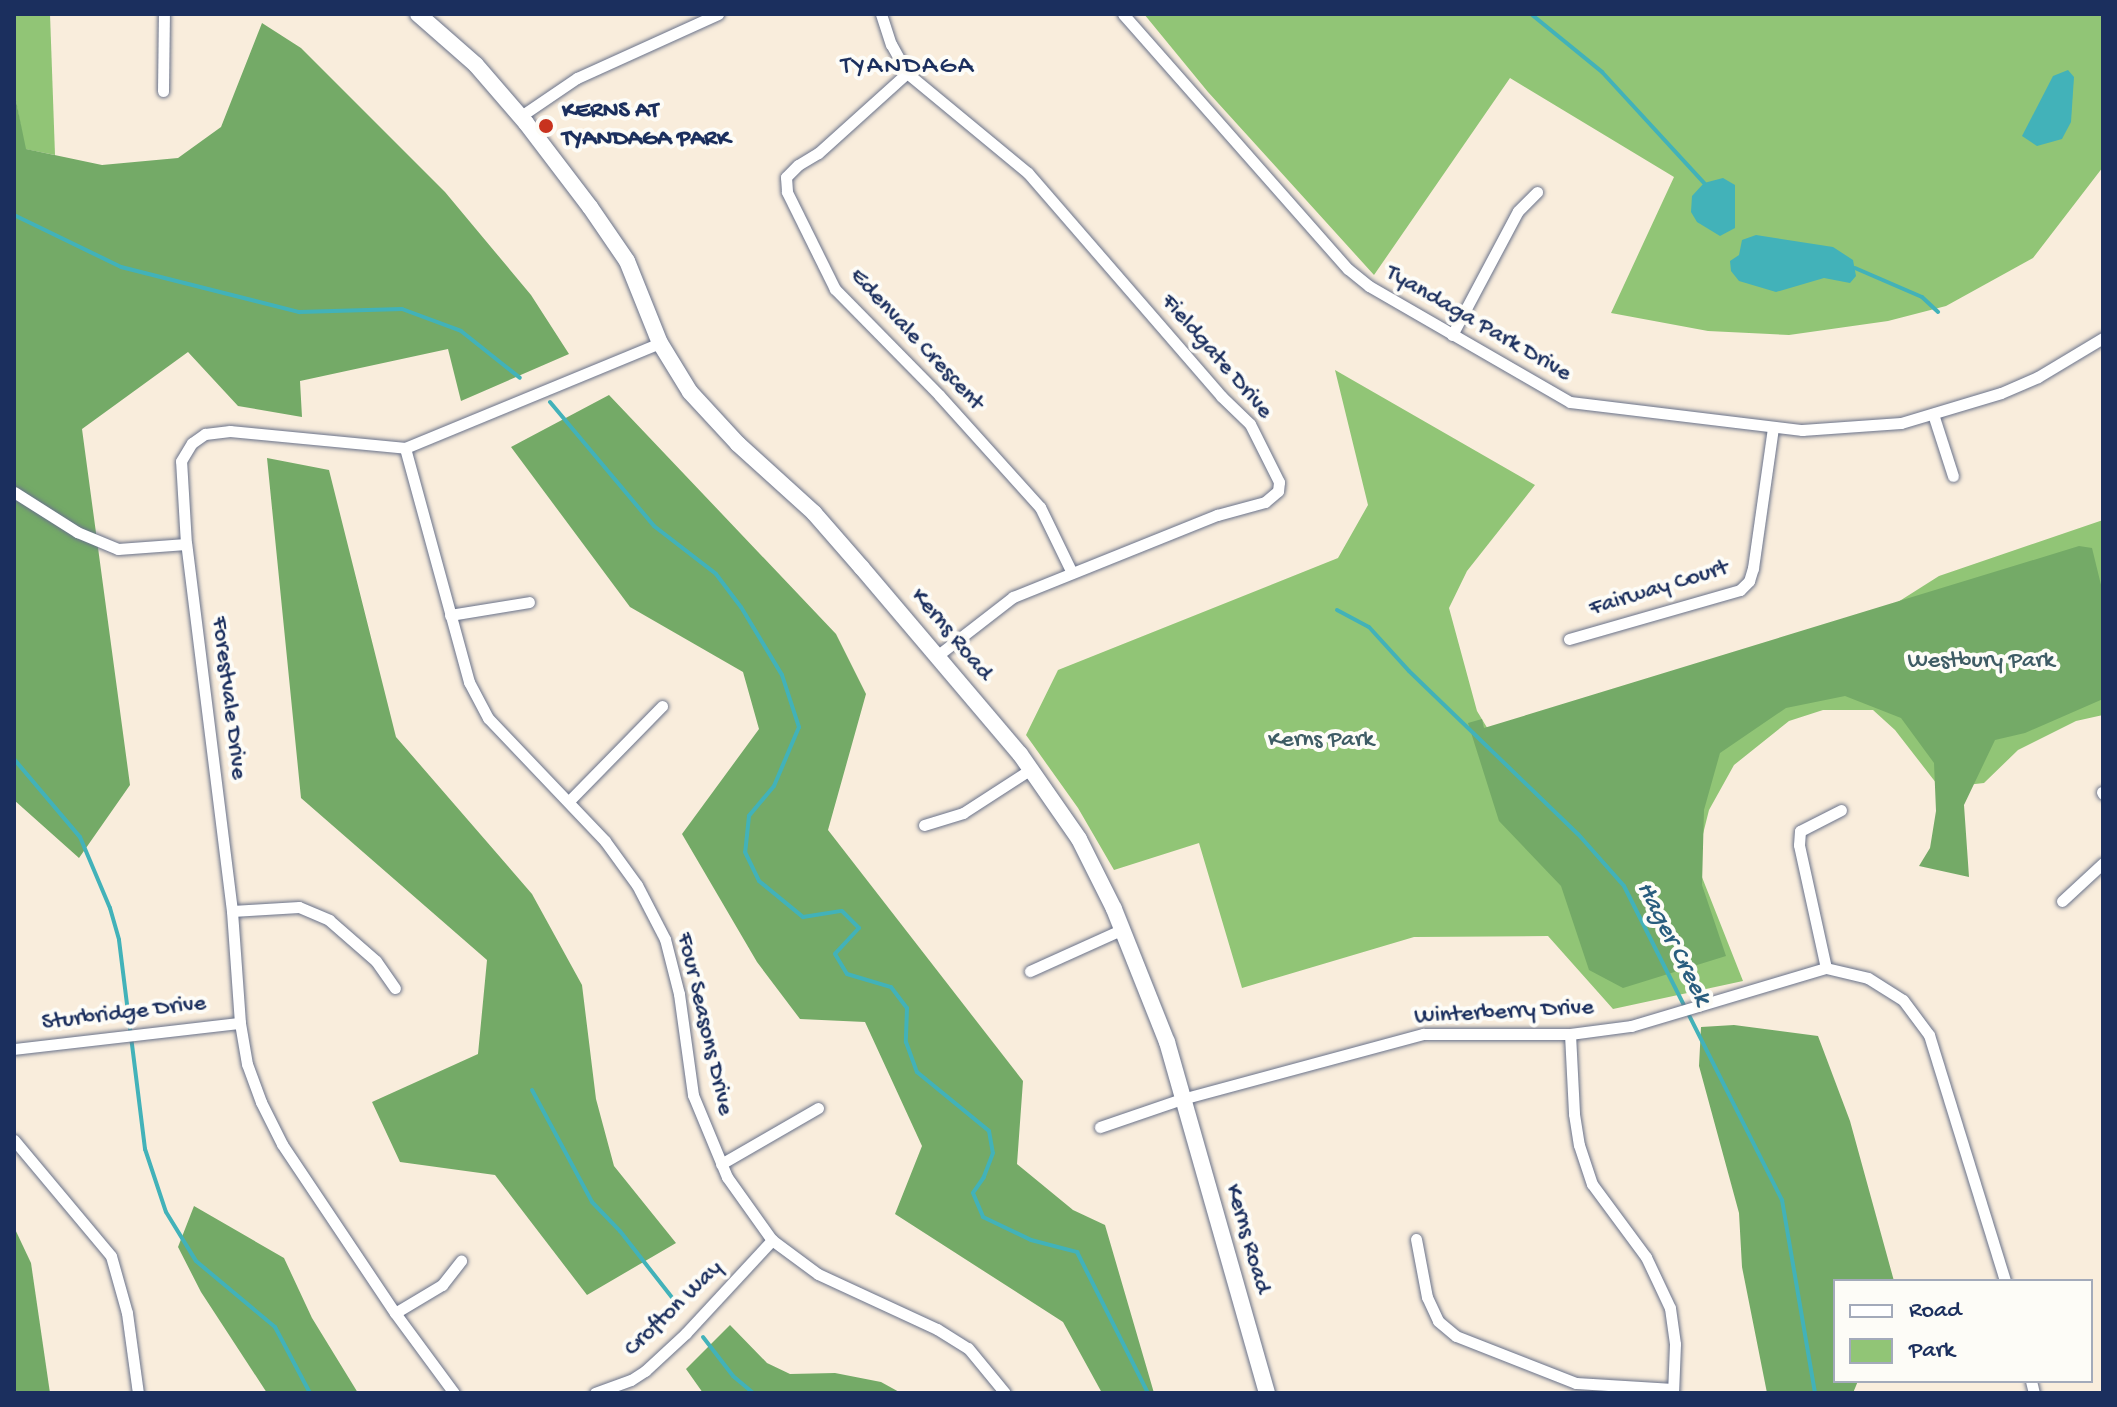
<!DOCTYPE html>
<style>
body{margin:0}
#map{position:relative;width:2117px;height:1407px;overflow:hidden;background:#f9eddc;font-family:"Gochi Hand",sans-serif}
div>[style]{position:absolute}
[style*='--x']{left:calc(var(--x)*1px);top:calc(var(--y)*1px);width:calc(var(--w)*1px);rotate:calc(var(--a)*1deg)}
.green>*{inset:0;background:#91c576}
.forest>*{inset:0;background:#74aa67}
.water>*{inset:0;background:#42b2b9}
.stream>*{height:4px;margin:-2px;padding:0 2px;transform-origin:2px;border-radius:2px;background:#42b2b9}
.roads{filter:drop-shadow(0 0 2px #69728a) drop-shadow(0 0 2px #69728a)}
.street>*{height:11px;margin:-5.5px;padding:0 5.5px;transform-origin:5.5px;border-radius:5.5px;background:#fff}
.secondary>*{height:16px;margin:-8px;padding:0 8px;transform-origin:8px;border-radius:8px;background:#fff}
.dots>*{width:22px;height:22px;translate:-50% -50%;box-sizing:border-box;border:4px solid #fdfcf7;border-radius:50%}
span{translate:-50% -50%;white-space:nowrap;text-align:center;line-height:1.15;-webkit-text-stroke:8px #fdfcf7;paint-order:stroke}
.poi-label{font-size:24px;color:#1b2f5e;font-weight:700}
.left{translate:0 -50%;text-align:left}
.street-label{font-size:24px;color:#1b2f5e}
.park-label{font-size:24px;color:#3e5c65}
.neighbourhood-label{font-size:26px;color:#1b2f5e;letter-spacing:2px}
.water-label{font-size:26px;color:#295d7e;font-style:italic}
.frame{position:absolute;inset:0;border:16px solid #1b2f5e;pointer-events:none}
.legend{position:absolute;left:1833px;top:1279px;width:260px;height:104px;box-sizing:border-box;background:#fdfcf7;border:2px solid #a3aaba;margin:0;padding:10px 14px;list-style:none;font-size:24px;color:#1b2f5e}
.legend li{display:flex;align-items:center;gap:16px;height:40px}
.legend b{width:40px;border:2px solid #a3aaba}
</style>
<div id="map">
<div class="green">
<div style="clip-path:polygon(14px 14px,50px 14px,55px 155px,25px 149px,14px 91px)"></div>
<div style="clip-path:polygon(1144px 14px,2103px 14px,2103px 167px,2033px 258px,1946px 306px,1888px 321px,1789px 335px,1708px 331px,1611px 313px,1674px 177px,1510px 78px,1374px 275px,1208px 92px)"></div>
<div style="clip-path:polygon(1335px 370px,1535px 485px,1467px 571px,1449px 608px,1477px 711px,1518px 779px,1789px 671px,1939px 576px,2103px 520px,2103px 715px,2076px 721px,2018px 750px,1984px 783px,1940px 788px,1895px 730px,1873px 710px,1823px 710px,1789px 721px,1734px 765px,1709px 810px,1696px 862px,1743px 981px,1613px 1009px,1548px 936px,1414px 937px,1242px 988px,1199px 843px,1114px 870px,1078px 808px,1026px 735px,1058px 670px,1338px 558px,1368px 505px)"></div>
</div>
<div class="forest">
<div style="clip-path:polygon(262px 23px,301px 48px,445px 192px,531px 295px,569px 354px,461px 401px,448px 349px,300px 381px,302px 417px,238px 406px,188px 352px,82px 429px,130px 785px,79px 858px,14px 800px,14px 91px,26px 149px,102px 165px,178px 158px,221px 127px)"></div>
<div style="clip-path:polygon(609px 395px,836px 634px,866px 694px,828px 830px,1023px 1081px,1017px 1164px,1073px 1210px,1105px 1225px,1154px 1393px,1102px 1393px,1063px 1322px,895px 1214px,922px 1146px,865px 1022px,800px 1019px,757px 962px,682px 834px,759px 729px,743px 672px,630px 607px,511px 447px)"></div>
<div style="clip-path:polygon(267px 458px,329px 470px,396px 737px,532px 894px,582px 985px,596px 1099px,614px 1166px,676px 1243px,587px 1295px,495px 1175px,400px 1162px,372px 1102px,478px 1054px,487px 960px,301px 798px)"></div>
<div style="clip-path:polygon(2079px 546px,2092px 548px,2103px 593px,2103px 699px,2025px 733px,1995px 740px,1964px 805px,1969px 877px,1919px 866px,1930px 848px,1936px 811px,1934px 763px,1901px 718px,1845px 696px,1786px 708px,1720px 753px,1704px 810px,1702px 885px,1726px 956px,1623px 988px,1589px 970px,1561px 886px,1499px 821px,1468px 723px,1482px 719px,1484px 728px)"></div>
<div style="clip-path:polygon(1734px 1025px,1818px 1036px,1850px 1121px,1894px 1281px,1835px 1281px,1835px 1381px,1858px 1381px,1853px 1393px,1767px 1393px,1742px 1267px,1739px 1213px,1699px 1066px,1701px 1027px)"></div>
<div style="clip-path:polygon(194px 1206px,284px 1258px,312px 1318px,358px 1393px,267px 1393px,201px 1292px,178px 1247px)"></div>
<div style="clip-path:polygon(14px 1227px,31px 1263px,50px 1393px,14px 1393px)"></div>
<div style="clip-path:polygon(730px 1325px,767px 1363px,790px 1374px,835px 1373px,881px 1382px,901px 1393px,703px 1393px,686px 1369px)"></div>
</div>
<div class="water">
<div style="clip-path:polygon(2068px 70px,2074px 77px,2071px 122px,2062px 139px,2037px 146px,2022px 136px,2053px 76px)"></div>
<div style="clip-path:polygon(1723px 178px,1735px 185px,1735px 228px,1720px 236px,1697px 222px,1691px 212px,1692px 196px,1704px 183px)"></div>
<div style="clip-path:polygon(1756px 235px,1833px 247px,1853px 260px,1856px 276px,1850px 283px,1824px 278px,1776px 292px,1739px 281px,1731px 271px,1730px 261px,1739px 255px,1742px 240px)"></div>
</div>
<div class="stream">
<div style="--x:1531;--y:14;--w:92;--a:39.2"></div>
<div style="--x:1602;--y:72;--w:151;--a:47.4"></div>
<div style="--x:14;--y:215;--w:119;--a:25.9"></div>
<div style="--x:121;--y:267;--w:184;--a:14.2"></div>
<div style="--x:299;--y:312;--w:103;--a:-1.7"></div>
<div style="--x:402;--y:309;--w:63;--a:20.4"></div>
<div style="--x:461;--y:331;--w:75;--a:38.5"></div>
<div style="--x:1855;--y:268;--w:73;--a:23.4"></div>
<div style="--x:1922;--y:297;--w:22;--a:43"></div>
<div style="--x:550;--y:402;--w:162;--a:50"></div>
<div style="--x:654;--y:526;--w:78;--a:37.7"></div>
<div style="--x:716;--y:574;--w:41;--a:52.9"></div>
<div style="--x:741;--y:607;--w:79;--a:58.9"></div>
<div style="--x:782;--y:675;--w:55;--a:71.9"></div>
<div style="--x:799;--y:727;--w:64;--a:113"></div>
<div style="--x:774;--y:786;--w:39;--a:130"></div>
<div style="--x:749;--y:816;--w:36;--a:96"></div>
<div style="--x:745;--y:852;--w:32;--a:64"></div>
<div style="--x:759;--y:881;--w:57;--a:39.3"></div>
<div style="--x:803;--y:917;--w:39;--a:-9"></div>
<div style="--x:842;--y:911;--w:24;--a:45"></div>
<div style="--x:859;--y:928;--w:35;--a:133"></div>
<div style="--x:835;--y:954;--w:23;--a:59"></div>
<div style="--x:847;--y:974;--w:46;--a:16.5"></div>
<div style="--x:891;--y:987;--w:26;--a:53"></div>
<div style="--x:907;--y:1008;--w:34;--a:92"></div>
<div style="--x:906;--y:1042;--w:32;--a:70"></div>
<div style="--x:917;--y:1072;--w:93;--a:39.3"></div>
<div style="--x:989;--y:1131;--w:22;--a:80"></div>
<div style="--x:993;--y:1153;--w:26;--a:111"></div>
<div style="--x:984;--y:1177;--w:19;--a:125"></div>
<div style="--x:973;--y:1193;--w:26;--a:67"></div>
<div style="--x:983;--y:1217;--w:53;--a:25.6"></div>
<div style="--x:1031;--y:1240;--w:48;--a:14.6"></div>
<div style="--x:1077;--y:1252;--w:158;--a:63.3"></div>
<div style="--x:1337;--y:610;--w:36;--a:28"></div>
<div style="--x:1369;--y:627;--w:59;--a:47.7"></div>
<div style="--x:1409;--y:671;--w:235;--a:44"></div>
<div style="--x:1578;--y:834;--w:69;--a:48.5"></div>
<div style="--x:1624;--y:886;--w:352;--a:63.3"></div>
<div style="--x:1782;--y:1200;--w:196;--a:80.3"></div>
<div style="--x:14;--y:759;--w:102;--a:49.8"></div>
<div style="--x:80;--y:837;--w:77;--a:67.1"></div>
<div style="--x:110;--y:908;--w:33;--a:74"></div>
<div style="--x:119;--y:940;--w:211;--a:82.9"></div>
<div style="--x:145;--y:1149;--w:66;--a:71.6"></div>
<div style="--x:166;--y:1212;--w:57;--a:58.5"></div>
<div style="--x:196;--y:1261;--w:103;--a:39.9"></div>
<div style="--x:275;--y:1327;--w:75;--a:62.1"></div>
<div style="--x:532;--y:1090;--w:127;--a:61.8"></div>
<div style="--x:592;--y:1202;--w:40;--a:46"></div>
<div style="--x:620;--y:1231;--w:88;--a:52"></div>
<div style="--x:703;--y:1337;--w:49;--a:52.4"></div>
<div style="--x:733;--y:1376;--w:26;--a:40"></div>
</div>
<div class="roads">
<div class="street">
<div style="--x:881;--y:14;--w:32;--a:72"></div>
<div style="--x:891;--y:44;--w:33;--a:61"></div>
<div style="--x:907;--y:73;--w:157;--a:39.6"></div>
<div style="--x:1028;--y:173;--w:295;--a:49.1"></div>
<div style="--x:1221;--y:396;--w:40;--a:44"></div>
<div style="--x:1250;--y:424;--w:65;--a:63.4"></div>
<div style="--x:1279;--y:482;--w:9;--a:96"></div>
<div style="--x:1278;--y:491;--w:17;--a:140"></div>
<div style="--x:1265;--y:502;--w:50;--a:164.8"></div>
<div style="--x:1217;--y:515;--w:220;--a:158.1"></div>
<div style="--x:1013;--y:597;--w:96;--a:142.2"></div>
<div style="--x:1123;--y:14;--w:340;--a:48.6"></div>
<div style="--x:1348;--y:269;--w:27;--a:39"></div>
<div style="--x:1369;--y:286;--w:232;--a:30"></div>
<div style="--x:1570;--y:402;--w:234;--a:6.9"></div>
<div style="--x:1802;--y:430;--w:99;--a:-4"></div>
<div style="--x:1901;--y:423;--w:104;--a:-16.7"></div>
<div style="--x:2001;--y:393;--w:40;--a:-23.4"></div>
<div style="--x:2038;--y:377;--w:76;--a:-31"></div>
<div style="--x:907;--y:73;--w:120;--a:138"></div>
<div style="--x:818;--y:153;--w:23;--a:149"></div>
<div style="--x:798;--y:165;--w:17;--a:135"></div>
<div style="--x:786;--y:177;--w:15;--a:86"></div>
<div style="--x:787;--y:192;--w:108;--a:63.7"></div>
<div style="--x:835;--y:289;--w:148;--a:45.5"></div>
<div style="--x:939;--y:395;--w:151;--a:48"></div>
<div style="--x:1040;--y:507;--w:73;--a:64.1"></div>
<div style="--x:163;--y:91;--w:77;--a:-89.3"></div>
<div style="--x:521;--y:116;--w:68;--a:-34.2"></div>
<div style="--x:577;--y:78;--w:155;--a:-24.4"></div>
<div style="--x:1452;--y:335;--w:140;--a:-62"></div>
<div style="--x:1518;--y:211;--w:27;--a:-45"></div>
<div style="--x:1933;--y:414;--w:65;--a:72.1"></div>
<div style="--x:405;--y:448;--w:243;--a:74.7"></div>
<div style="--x:469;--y:682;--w:41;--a:62.2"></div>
<div style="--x:488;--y:718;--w:170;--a:46.4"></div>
<div style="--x:605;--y:841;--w:54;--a:54"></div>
<div style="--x:637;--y:885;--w:61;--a:62.6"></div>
<div style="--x:665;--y:939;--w:57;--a:75.7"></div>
<div style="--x:679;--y:994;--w:102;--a:82.1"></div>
<div style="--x:693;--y:1095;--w:89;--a:67.5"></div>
<div style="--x:727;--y:1177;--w:77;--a:54.5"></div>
<div style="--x:772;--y:1240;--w:57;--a:36.5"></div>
<div style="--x:818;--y:1274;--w:131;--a:24.8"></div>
<div style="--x:937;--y:1329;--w:36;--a:32"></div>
<div style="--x:968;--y:1348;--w:58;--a:50.6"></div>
<div style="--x:14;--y:492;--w:75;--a:32.4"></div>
<div style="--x:77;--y:532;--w:44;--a:22.5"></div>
<div style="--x:118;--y:549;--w:68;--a:-4.2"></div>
<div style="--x:450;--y:615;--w:80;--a:-9.3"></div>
<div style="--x:1569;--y:639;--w:178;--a:-16"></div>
<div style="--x:1740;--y:590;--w:13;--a:-45"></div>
<div style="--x:1749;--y:581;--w:14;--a:-73"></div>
<div style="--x:1753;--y:568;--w:141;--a:-81.9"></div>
<div style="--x:2102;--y:792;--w:2;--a:63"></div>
<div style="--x:569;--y:801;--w:133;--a:-45.6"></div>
<div style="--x:924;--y:825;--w:41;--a:-17.1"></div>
<div style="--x:963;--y:813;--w:81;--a:-32.9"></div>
<div style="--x:2062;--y:901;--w:56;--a:-42.8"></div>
<div style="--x:232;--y:911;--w:67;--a:-3.4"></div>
<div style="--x:299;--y:907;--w:33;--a:23"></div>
<div style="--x:329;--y:920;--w:62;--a:41.1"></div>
<div style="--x:376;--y:961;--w:33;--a:55"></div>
<div style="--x:1826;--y:968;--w:126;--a:-102.4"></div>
<div style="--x:1799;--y:845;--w:14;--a:-86"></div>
<div style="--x:1800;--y:831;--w:46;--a:-27.1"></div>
<div style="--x:1030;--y:971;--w:102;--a:-24.3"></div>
<div style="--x:1570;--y:1034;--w:80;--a:87.1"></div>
<div style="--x:1574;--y:1114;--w:31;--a:81"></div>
<div style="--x:1579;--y:1145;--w:41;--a:71.6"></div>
<div style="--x:1592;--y:1184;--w:91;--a:53.5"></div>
<div style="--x:1646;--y:1257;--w:56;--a:64.8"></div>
<div style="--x:1670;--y:1308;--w:36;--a:82"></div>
<div style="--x:1675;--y:1344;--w:49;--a:92.3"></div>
<div style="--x:14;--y:1049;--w:227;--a:-6.6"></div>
<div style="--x:1100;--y:1127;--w:87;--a:-18.9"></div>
<div style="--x:1182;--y:1099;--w:250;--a:-15.1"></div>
<div style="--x:1423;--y:1034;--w:147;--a:0"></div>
<div style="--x:1570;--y:1034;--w:62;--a:-7.5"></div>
<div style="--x:1631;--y:1026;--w:203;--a:-16.6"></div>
<div style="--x:1826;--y:968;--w:43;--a:13.4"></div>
<div style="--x:1868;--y:978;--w:41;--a:32.2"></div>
<div style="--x:1903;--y:1000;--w:44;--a:53.4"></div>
<div style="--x:1929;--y:1035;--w:257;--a:72.8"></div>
<div style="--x:14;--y:1140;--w:151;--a:50.1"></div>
<div style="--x:111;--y:1256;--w:59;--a:74.3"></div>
<div style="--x:127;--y:1313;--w:81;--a:82.2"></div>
<div style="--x:721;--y:1164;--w:112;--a:-30"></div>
<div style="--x:1416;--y:1239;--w:59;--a:79.3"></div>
<div style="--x:1427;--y:1297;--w:26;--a:65"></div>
<div style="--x:1438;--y:1321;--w:23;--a:40"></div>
<div style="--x:1456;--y:1336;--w:129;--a:21.4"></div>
<div style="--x:1576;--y:1383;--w:97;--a:3.5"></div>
<div style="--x:395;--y:1313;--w:55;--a:-30.8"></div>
<div style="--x:442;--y:1285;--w:31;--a:-52"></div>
<div style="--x:2031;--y:1381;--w:12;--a:76"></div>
<div style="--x:454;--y:1393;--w:99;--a:-126.4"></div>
<div style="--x:395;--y:1313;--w:203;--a:-123.8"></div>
<div style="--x:282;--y:1144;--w:47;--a:-116.6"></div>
<div style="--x:261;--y:1102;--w:40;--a:-110.2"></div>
<div style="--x:247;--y:1064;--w:42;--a:-99.7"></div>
<div style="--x:240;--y:1023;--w:112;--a:-94.1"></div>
<div style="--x:232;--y:911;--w:370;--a:-97.1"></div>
<div style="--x:186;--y:544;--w:83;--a:-93.4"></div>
<div style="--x:181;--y:461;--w:21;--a:-59"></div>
<div style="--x:192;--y:443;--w:16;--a:-35"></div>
<div style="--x:205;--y:434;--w:25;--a:-7"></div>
<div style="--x:230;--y:431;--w:176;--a:5.5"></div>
<div style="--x:405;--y:448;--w:276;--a:-22.4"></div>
<div style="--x:595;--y:1393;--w:38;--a:-20"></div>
<div style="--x:631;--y:1380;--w:17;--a:-33"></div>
<div style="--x:645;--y:1371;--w:56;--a:-42.8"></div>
<div style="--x:686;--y:1333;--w:127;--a:-47.2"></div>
</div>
<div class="secondary">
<div style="--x:418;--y:14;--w:77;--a:41.3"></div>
<div style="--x:476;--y:65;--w:77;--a:49.2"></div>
<div style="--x:526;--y:123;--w:106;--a:52.7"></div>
<div style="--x:590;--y:207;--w:65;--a:55.6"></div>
<div style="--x:627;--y:261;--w:88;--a:68.1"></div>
<div style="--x:660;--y:343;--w:57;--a:58.5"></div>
<div style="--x:690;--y:392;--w:71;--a:47.3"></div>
<div style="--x:738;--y:444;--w:103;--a:42.2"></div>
<div style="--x:814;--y:513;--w:73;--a:48.9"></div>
<div style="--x:862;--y:568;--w:244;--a:49.7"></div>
<div style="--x:1020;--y:754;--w:103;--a:55.2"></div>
<div style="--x:1079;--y:839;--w:78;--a:63.4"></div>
<div style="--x:1114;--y:909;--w:143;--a:68.3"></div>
<div style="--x:1167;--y:1042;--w:365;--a:74.1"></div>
</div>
</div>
<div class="dots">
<div style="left:546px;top:126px;background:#c8321e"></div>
</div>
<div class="poi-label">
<span class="left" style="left:562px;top:126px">KERNS AT<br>TYANDAGA PARK</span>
</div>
<div class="street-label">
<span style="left:1478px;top:324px;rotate:30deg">Tyandaga Park Drive</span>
<span style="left:916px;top:340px;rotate:47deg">Edenvale Crescent</span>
<span style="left:1216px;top:357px;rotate:49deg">Fieldgate Drive</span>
<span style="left:1659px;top:589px;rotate:-17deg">Fairway Court</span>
<span style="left:951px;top:635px;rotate:50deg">Kerns Road</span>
<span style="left:228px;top:698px;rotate:83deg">Forestvale Drive</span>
<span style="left:1504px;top:1013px;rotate:-3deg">Winterberry Drive</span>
<span style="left:124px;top:1014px;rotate:-7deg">Sturbridge Drive</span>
<span style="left:704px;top:1024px;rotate:77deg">Four Seasons Drive</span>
<span style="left:1247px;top:1239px;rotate:74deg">Kerns Road</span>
<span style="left:674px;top:1309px;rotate:-44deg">Crofton Way</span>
</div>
<div class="park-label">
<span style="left:1981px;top:662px">Westbury Park</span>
<span style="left:1321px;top:741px">Kerns Park</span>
</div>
<div class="neighbourhood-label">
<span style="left:908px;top:68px">TYANDAGA</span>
</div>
<div class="water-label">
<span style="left:1672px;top:944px;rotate:63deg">Hager Creek</span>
</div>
<div class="frame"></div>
<ul class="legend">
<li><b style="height:10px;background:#fff"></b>Road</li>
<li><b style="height:22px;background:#91c576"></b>Park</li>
</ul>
</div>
